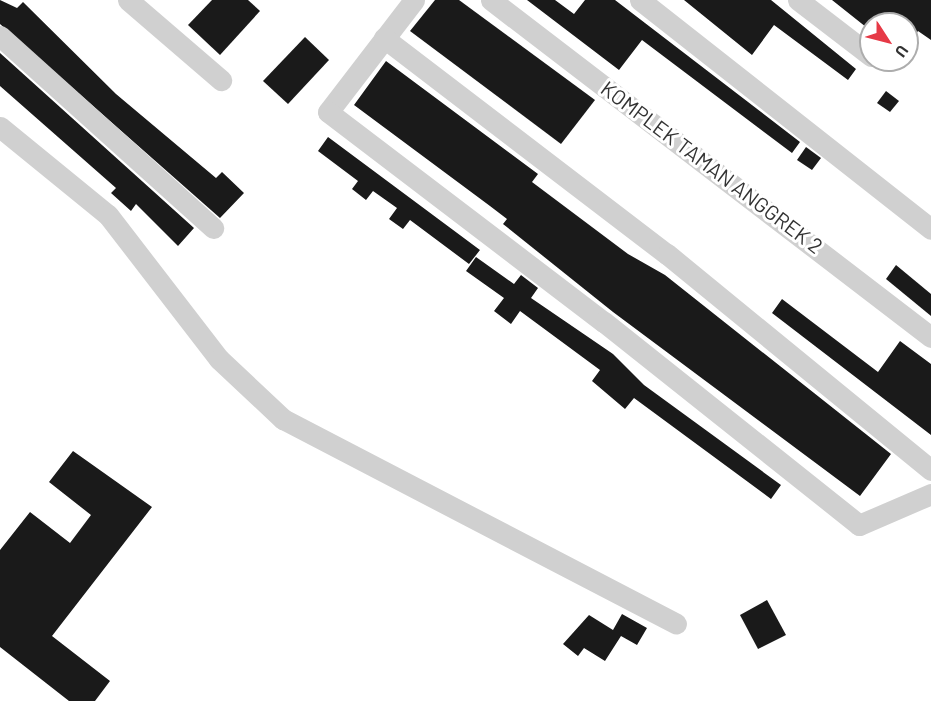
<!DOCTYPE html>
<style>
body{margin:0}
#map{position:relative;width:931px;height:701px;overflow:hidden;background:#fff;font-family:Barlow,sans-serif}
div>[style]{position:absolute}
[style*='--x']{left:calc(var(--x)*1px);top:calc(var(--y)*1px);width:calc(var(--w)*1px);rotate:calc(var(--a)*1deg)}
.building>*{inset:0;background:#1a1a1a}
.minor>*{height:21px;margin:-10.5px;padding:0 10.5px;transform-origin:10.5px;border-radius:10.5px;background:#d0d0d0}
span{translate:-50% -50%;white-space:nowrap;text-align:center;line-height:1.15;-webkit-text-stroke:6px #fff;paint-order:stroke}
.street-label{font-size:21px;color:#333}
.north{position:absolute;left:859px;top:12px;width:60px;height:60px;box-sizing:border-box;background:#fff;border:2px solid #adadad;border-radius:50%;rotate:126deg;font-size:16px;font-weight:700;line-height:24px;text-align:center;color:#333}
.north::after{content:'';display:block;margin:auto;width:21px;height:27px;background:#e63946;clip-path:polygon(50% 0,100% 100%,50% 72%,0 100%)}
</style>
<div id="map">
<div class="building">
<div style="clip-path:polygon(0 0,17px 8px,23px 2px,116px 94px,216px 178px,222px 172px,244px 193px,220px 218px,0 24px)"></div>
<div style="clip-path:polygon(212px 0,248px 0,260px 11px,220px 55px,188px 25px)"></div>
<div style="clip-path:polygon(435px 0,459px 0,595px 100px,561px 144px,410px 31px)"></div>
<div style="clip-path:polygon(527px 0,555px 0,574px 14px,585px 0,615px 0,800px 142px,792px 153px,642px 40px,619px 70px)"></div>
<div style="clip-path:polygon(684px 0,771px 0,856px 69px,848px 80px,774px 25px,752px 55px)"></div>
<div style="clip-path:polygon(832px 0,931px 0,931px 40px,918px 31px,907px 46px,907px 24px,871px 24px,871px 31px)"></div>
<div style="clip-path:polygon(305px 37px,329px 60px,288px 104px,263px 81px)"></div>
<div style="clip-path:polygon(0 53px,194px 228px,178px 246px,136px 204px,131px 211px,111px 193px,116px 188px,0 86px)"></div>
<div style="clip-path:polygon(386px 61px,538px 174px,532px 182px,628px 254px,665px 275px,891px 454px,860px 496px,613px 312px,503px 224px,507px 219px,490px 206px,354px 105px)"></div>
<div style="clip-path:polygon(886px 91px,899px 101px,890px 112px,877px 103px)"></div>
<div style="clip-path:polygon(328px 137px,480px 250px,469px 264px,410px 220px,403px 229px,389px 219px,397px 208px,373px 191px,366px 200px,352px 189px,358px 181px,318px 151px)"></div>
<div style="clip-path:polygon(806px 147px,821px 158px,812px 170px,797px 160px)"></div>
<div style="clip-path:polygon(476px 257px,514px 284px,521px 275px,538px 288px,531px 298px,613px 354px,644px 385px,781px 485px,771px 499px,634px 398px,625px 409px,592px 381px,600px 370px,520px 311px,511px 324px,494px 311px,504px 298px,466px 271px)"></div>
<div style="clip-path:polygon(896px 265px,931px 294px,931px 316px,886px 279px)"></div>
<div style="clip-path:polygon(782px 299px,878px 372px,900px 341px,931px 364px,931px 435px,772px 313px)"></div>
<div style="clip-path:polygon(73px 451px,152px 507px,52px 636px,110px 681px,95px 701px,69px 701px,0 647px,0 550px,30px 512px,70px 543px,91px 515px,49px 482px)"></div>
<div style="clip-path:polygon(767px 600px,786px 635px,758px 649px,740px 615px)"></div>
<div style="clip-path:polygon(622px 614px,647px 628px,637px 645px,621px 636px,605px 661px,584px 648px,578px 656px,563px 644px,589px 615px,613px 630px)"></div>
</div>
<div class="minor">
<div style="--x:128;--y:0;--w:123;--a:40.7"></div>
<div style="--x:414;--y:0;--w:141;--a:127.5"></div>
<div style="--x:328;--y:112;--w:347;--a:37.3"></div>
<div style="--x:604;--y:322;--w:326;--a:38.5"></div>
<div style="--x:859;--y:525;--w:78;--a:-23.3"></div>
<div style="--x:491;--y:0;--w:554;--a:37.45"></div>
<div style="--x:640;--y:0;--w:370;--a:38.2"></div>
<div style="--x:798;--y:0;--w:92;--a:37.5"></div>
<div style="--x:0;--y:36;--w:287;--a:42"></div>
<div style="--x:384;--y:38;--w:356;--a:37.4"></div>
<div style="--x:667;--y:254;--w:341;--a:39.3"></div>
<div style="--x:0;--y:127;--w:139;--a:39.2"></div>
<div style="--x:108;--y:215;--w:182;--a:52.4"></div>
<div style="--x:219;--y:359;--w:88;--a:43.2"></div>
<div style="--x:283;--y:419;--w:443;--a:27.5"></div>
</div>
<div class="street-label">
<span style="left:712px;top:167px;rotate:37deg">KOMPLEK TAMAN ANGGREK 2</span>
</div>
<div class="north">U</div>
</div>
